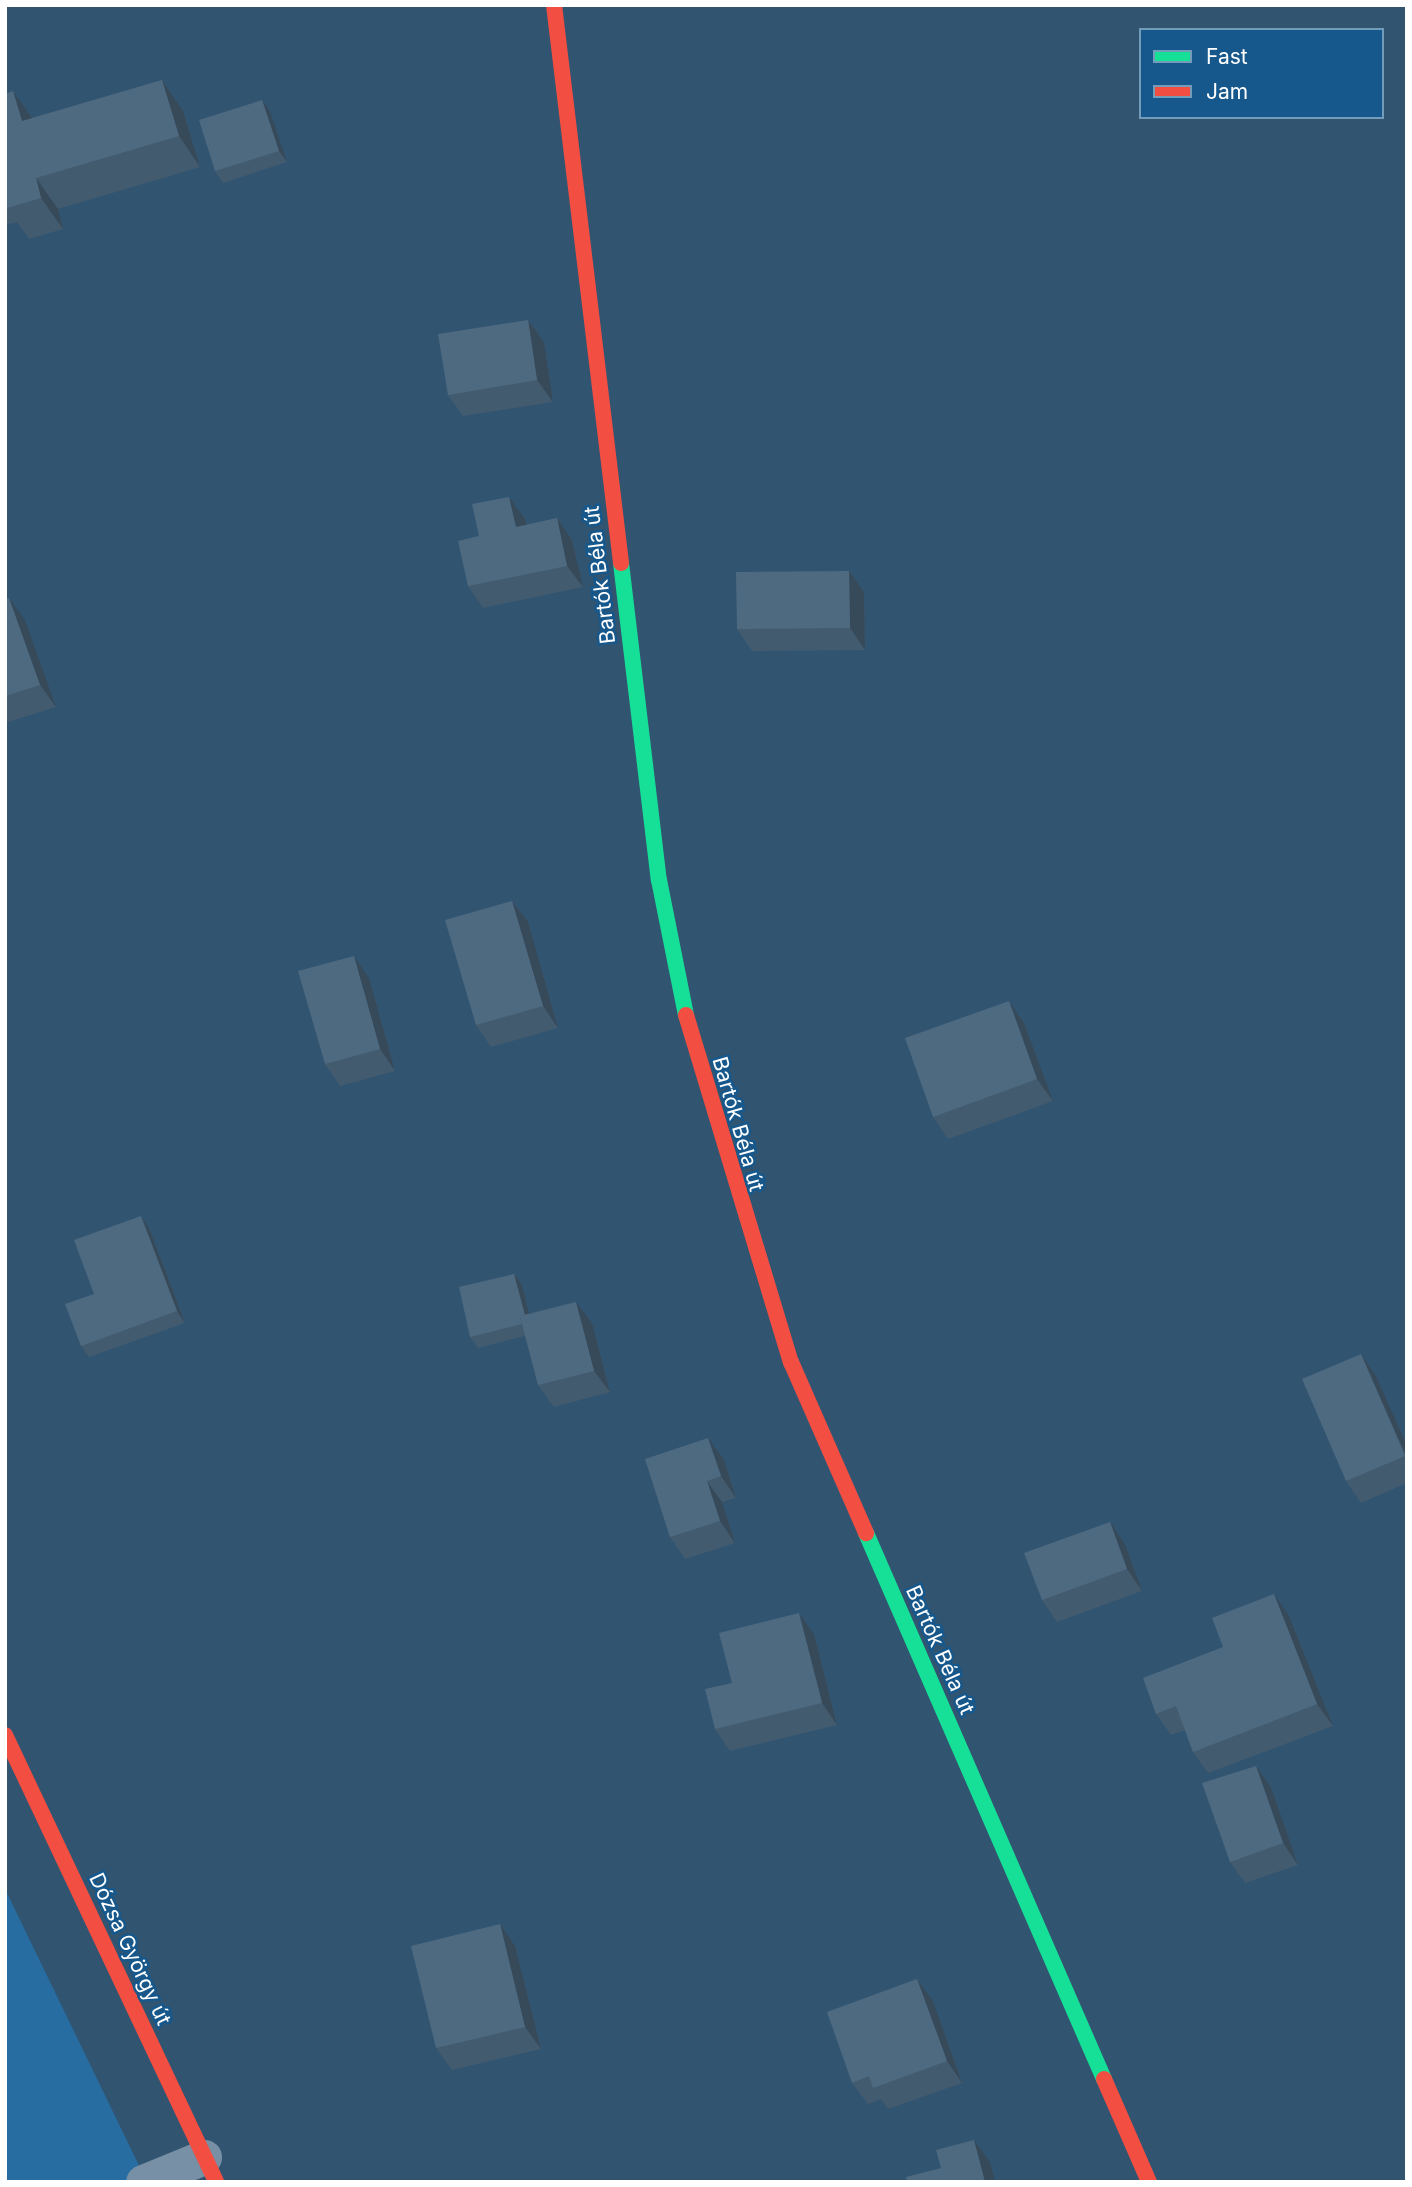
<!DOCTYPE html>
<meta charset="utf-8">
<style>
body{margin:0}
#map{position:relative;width:1412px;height:2187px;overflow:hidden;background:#315471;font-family:Inter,sans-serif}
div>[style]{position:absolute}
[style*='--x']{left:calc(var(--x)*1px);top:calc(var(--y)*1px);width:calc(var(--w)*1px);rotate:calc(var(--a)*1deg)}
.green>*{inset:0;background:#276da1}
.lane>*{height:35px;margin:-17.5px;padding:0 17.5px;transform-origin:17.5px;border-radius:17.5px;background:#7890a5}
.fast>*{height:16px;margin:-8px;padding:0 8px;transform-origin:8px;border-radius:8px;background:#16e098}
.jam>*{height:16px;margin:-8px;padding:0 8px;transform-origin:8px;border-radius:8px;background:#f24e42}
.wall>*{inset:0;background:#435b6f}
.shaded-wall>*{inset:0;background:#374a5a}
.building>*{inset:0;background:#4e6a81}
span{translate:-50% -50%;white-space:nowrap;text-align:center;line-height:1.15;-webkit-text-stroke:5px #16588c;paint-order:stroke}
.street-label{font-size:21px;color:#fff}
.frame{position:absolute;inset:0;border:7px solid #fff;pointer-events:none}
.legend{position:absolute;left:1139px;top:28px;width:245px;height:91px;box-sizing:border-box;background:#16588c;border:2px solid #739bba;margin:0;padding:9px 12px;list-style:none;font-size:21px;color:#fff}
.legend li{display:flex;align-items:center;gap:14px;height:35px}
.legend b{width:35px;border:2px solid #739bba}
</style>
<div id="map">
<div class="green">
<div style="clip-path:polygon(5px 1889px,147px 2182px,5px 2182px)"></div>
</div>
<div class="lane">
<div style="--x:143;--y:2182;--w:66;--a:-22.3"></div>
</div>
<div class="fast">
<div style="--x:621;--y:563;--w:319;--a:83.2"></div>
<div style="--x:659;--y:880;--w:138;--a:78.7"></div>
<div style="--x:866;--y:1533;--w:596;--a:66.45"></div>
</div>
<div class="jam">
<div style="--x:554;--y:5;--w:562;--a:83.15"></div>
<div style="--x:686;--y:1015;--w:363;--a:73.2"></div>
<div style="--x:791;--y:1362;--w:187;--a:66.3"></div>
<div style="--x:5;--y:1735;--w:494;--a:64.7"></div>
<div style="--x:1104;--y:2079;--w:112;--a:66.4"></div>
</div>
<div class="wall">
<div style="clip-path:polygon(162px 80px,183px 111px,200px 167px,58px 209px,63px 229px,29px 239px,17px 222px,5px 225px,5px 94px,13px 91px,32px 118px)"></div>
<div style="clip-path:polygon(262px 100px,270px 111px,287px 162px,223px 183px,215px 171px)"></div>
<div style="clip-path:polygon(528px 320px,544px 342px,553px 402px,463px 416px,448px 395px)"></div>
<div style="clip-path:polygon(557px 518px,572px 540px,583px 587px,483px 608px,468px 586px,479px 536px,525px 519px,526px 525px)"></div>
<div style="clip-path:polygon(849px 571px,864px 592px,865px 650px,752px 651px,737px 629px)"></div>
<div style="clip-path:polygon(5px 599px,25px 620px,56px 707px,5px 723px)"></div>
<div style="clip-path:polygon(512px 901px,528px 922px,558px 1028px,491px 1047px,476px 1025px)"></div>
<div style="clip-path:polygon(369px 978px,395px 1071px,340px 1086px,325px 1064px)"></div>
<div style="clip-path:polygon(1009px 1001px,1024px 1023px,1053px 1101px,948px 1139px,933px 1117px)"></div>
<div style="clip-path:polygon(149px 1228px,185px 1323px,89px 1357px,81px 1346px,94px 1294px)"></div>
<div style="clip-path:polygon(514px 1274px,522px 1285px,529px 1314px,592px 1323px,610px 1392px,554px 1407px,538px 1385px,525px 1336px,478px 1348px,470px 1337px)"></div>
<div style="clip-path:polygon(1361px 1354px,1376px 1376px,1407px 1446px,1407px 1483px,1361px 1503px,1346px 1481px)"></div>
<div style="clip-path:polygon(645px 1459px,724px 1460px,736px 1498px,722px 1502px,735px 1543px,685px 1559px,670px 1537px)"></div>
<div style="clip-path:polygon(1110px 1522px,1125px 1544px,1142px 1591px,1057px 1622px,1042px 1600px)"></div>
<div style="clip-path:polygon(1289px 1616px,1333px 1726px,1208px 1773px,1193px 1752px,1185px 1730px,1171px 1735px,1156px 1714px,1223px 1647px)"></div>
<div style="clip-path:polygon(814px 1634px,837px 1725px,730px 1751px,715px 1729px,732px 1683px)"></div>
<div style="clip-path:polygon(1256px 1766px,1271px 1787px,1298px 1865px,1245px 1883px,1230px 1862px)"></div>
<div style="clip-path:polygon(500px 1924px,515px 1946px,541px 2049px,452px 2070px,436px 2048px)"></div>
<div style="clip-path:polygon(917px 1979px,933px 2001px,962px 2083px,888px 2109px,881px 2099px,868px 2104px,852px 2083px)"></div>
</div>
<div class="shaded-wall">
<div style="clip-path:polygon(162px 80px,183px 111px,200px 167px,179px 136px)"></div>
<div style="clip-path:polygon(13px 91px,35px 122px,22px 121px)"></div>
<div style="clip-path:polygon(262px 100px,270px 111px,287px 162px,279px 151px)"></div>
<div style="clip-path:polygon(36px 178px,58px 209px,63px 229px,41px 198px)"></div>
<div style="clip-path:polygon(528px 320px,544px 342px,553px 402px,537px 380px)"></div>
<div style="clip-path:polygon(509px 497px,525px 519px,532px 549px,516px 527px)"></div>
<div style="clip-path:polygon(557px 518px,572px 540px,583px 587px,567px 566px)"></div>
<div style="clip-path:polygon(849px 571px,864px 592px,865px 650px,850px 628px)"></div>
<div style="clip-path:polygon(9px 598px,25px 620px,56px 707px,40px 685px)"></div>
<div style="clip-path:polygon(512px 901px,528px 922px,558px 1028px,543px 1006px)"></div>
<div style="clip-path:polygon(354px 956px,369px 978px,395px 1071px,380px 1049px)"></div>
<div style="clip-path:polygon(1009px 1001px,1024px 1023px,1053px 1101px,1037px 1079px)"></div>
<div style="clip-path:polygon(141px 1216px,149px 1228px,185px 1323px,177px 1311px)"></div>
<div style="clip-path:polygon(514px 1274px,522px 1285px,534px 1334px,526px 1323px)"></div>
<div style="clip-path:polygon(576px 1302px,592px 1323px,610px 1392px,594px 1371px)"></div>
<div style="clip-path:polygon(1361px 1354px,1376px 1376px,1407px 1446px,1407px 1458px)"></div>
<div style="clip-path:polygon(708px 1438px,724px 1460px,736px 1498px,721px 1476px)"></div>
<div style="clip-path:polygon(707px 1481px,722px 1502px,735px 1543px,720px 1521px)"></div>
<div style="clip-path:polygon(1110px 1522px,1125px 1544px,1142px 1591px,1127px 1569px)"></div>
<div style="clip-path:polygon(1274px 1594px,1289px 1616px,1333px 1726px,1317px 1704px)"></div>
<div style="clip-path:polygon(799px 1613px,814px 1634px,837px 1725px,822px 1703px)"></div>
<div style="clip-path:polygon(1256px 1766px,1271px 1787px,1298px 1865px,1283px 1843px)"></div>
<div style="clip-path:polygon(500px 1924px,515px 1946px,541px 2049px,525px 2027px)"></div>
<div style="clip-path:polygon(917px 1979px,933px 2001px,962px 2083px,947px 2061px)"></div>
<div style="clip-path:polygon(974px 2140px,990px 2162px,995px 2182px,985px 2182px)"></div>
</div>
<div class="building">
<div style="clip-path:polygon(162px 80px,179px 136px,36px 178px,41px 198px,7px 208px,5px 202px,5px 94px,13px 91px,22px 121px)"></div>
<div style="clip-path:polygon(262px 100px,279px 151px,215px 171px,199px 120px)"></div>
<div style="clip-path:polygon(528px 320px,537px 380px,448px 395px,438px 334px)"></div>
<div style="clip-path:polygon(509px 497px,516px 527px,557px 518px,567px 566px,468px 586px,458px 541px,479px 536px,472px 504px)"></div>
<div style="clip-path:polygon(849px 571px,850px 628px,737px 629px,736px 572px)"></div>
<div style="clip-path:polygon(9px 598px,40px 685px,5px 696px,5px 599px)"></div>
<div style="clip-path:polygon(512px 901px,543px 1006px,476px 1025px,445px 920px)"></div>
<div style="clip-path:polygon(354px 956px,380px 1049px,325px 1064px,298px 971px)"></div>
<div style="clip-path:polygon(1009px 1001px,1037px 1079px,933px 1117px,905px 1038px)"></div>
<div style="clip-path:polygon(141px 1216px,177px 1311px,81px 1346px,65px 1304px,94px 1294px,74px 1240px)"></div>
<div style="clip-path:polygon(514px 1274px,525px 1315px,520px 1316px,522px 1324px,470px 1337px,459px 1287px)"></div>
<div style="clip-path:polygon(576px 1302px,594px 1371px,538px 1385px,520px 1316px)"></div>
<div style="clip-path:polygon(1361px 1354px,1405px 1456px,1346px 1481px,1302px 1379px)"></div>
<div style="clip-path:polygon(708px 1438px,721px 1476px,707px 1481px,720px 1521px,670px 1537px,645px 1459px)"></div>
<div style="clip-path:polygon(1110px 1522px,1127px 1569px,1042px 1600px,1024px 1553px)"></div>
<div style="clip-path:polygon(1274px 1594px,1317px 1704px,1193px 1752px,1176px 1706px,1156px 1714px,1143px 1678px,1223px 1647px,1212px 1618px)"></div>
<div style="clip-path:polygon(799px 1613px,822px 1703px,715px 1729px,705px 1689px,732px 1683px,719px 1633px)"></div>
<div style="clip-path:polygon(1256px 1766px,1283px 1843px,1230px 1862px,1202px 1783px)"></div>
<div style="clip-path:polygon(500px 1924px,525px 2027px,436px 2048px,411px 1946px)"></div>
<div style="clip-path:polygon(917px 1979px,947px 2061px,873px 2088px,869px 2076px,852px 2083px,827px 2012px)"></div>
<div style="clip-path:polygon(974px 2140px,985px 2182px,907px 2182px,906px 2177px,941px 2168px,936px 2150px)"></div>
</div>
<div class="street-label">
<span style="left:600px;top:575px;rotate:-97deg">Bartók Béla út</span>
<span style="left:738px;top:1124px;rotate:74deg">Bartók Béla út</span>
<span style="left:940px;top:1650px;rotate:66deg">Bartók Béla út</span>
<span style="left:130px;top:1949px;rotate:65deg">Dózsa György út</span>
</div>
<div class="frame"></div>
<ul class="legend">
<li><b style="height:9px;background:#16e098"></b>Fast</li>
<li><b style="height:9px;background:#f24e42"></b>Jam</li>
</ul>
</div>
